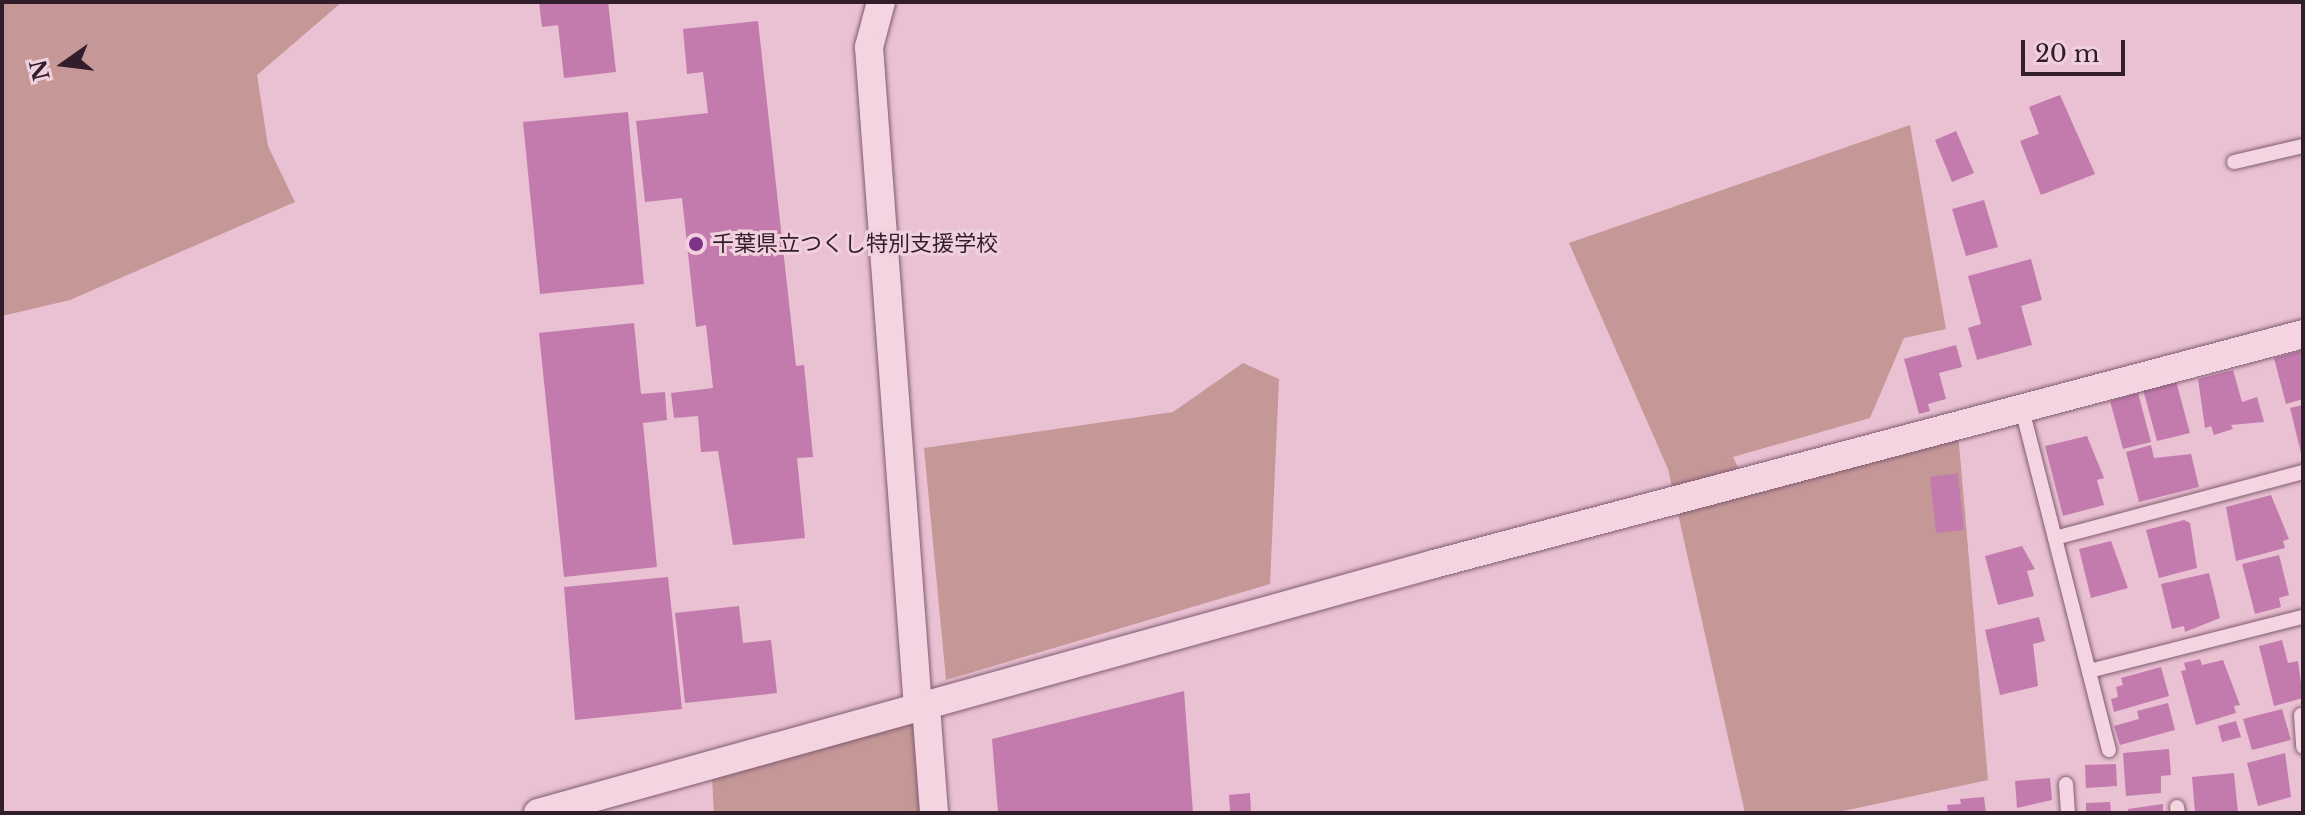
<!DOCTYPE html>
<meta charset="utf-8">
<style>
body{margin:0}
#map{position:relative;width:2305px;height:815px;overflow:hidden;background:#e9c1d2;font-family:"Libre Baskerville","Noto Sans JP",serif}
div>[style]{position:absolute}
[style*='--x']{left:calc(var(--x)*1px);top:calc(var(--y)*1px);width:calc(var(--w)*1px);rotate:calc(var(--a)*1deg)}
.green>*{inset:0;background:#c59797}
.building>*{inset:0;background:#c37bae}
.roads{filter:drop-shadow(0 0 2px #805b71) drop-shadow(0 0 2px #805b71)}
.service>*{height:14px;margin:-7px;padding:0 7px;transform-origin:7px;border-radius:7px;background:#f5d4e1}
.minor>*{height:28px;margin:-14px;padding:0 14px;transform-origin:14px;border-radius:14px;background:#f5d4e1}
.dots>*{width:22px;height:22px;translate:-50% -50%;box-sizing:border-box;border:4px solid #f1d0dd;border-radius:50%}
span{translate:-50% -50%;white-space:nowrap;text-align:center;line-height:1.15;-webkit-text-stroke:6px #f1d0dd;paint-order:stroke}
.poi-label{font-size:22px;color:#321d2a}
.left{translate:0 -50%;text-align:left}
.frame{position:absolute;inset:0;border:4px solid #321d2a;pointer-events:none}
.north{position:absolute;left:24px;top:24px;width:80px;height:80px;-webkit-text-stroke:6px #f1d0dd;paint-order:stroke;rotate:256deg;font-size:22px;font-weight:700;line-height:32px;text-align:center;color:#321d2a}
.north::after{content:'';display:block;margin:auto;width:28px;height:36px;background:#321d2a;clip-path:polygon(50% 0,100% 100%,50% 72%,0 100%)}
.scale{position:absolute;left:2021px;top:40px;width:104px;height:36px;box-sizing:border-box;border:4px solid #321d2a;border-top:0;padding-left:10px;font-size:24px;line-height:28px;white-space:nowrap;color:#321d2a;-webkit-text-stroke:6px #f1d0dd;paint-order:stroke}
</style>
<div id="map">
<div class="green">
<div style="clip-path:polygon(2px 2px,342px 2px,257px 75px,268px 146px,295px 202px,70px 300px,2px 316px)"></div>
<div style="clip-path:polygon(1910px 125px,1946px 329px,1904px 338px,1870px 418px,1733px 457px,1747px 487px,1958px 432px,1988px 780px,1834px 813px,1745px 813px,1668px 469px,1569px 243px)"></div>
<div style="clip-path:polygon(1243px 363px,1279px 379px,1270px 584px,946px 680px,924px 448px,1173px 412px)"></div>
<div style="clip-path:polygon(916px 722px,923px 813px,714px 813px,712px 778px)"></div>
</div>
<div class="building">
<div style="clip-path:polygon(539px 2px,608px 2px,616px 72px,564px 78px,558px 25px,542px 27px)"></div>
<div style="clip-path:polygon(758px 21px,796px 366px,804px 365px,813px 457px,797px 458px,805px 538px,733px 545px,718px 451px,701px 452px,698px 416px,674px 418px,671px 393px,713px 388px,706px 325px,696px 327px,682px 198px,645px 202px,636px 121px,708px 113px,703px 72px,687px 74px,683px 29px)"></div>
<div style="clip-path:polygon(2060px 95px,2095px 174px,2041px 195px,2020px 141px,2039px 134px,2029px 107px)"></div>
<div style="clip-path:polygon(628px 112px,644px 284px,540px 294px,523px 122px)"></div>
<div style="clip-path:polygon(1956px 131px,1974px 173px,1952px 182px,1935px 140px)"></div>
<div style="clip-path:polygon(1984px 200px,1998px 247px,1966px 256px,1952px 209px)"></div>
<div style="clip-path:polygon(2031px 259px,2042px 300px,2021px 306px,2032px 345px,1977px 360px,1968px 328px,1981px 324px,1968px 276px)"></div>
<div style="clip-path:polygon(634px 323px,641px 394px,665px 392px,667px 420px,643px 423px,657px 567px,564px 577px,539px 333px)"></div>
<div style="clip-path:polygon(1956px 345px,1962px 367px,1939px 373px,1946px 399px,1928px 404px,1930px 411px,1919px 414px,1904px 359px)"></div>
<div style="clip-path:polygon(2303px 350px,2303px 399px,2286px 404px,2274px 358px)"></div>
<div style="clip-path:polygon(2233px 370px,2242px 402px,2257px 397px,2264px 422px,2231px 425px,2233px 429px,2214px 435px,2211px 426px,2205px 428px,2198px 379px)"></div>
<div style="clip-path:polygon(2176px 381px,2190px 433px,2157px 441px,2143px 389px)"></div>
<div style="clip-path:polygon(2138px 393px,2151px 442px,2123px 449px,2110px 401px)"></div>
<div style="clip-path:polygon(2303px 405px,2303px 457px,2302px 457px,2290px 408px)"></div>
<div style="clip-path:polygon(2087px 436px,2104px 478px,2097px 480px,2104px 505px,2063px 516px,2045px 446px)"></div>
<div style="clip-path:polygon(2151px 445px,2154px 458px,2191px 454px,2199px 487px,2139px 502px,2126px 452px)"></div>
<div style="clip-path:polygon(1958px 473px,1964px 530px,1936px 533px,1930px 477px)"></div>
<div style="clip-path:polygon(2271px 495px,2289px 539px,2283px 541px,2285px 548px,2236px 561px,2226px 507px)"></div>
<div style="clip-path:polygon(2184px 520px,2190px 523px,2197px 568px,2159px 578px,2146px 530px)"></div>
<div style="clip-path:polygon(2111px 541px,2128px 588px,2091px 598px,2079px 549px)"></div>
<div style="clip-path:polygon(2022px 546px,2035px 569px,2027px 571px,2034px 596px,1998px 605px,1985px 556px)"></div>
<div style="clip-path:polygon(2279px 555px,2289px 595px,2279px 598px,2281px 607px,2255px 614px,2242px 564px)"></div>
<div style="clip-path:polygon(2209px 573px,2220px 618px,2185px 632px,2184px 626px,2172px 629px,2161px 584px)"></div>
<div style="clip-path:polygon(668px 577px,682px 709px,575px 720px,564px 587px)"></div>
<div style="clip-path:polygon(739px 606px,743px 643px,771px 640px,777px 693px,685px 703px,675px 613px)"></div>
<div style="clip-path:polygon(2039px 617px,2045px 641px,2033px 644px,2038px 686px,2000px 695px,1985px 630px)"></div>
<div style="clip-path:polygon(2282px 640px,2288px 663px,2298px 661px,2303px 698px,2274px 706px,2259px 646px)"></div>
<div style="clip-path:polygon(2200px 659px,2202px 665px,2223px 660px,2240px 705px,2234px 706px,2236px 713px,2196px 725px,2181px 671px,2186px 670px,2184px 663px)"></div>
<div style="clip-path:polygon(2161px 667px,2169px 696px,2114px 712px,2111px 699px,2118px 697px,2116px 687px,2123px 685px,2121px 678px)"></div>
<div style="clip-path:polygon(1184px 691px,1193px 813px,998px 813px,992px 739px)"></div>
<div style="clip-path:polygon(2168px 703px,2175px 730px,2120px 745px,2114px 726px,2139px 719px,2137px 711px)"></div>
<div style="clip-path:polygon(2282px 709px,2291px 740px,2252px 750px,2243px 719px)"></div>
<div style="clip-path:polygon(2236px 721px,2241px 737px,2222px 742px,2218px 726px)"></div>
<div style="clip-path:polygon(2169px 749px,2171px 775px,2161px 776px,2161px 793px,2126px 796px,2123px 753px)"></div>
<div style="clip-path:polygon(2285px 753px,2291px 797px,2258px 806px,2247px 763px)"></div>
<div style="clip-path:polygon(2116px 764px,2117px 786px,2086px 788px,2085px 765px)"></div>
<div style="clip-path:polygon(2234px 773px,2238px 813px,2195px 813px,2192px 777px)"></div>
<div style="clip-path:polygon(2050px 778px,2052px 800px,2017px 808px,2015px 781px)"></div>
<div style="clip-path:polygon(1250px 793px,1251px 813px,1230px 813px,1229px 795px)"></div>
<div style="clip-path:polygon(1984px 797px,1986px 813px,1948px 813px,1947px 805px,1961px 804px,1960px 799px)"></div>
<div style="clip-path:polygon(2110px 802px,2111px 813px,2086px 813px,2086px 803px)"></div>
<div style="clip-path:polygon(2163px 804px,2163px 813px,2128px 813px,2128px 809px)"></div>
</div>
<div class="roads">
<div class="service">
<div style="--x:2234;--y:162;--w:71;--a:-13.1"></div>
<div style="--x:2022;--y:409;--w:352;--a:75.7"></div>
<div style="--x:2055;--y:538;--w:257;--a:-14.9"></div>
<div style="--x:2089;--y:671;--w:221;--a:-14.2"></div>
<div style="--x:2301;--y:715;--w:32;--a:86"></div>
<div style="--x:2066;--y:784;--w:29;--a:86"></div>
<div style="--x:2177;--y:807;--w:6;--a:81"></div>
</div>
<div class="minor">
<div style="--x:881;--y:2;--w:47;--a:104.9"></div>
<div style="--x:869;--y:47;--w:663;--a:85.76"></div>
<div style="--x:926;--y:706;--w:107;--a:85.7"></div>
<div style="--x:538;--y:813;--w:930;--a:-15.53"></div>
<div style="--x:1434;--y:564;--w:899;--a:-14.82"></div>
</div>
</div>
<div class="dots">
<div style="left:696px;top:244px;background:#7e3189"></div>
</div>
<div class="poi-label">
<span class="left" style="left:712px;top:244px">千葉県立つくし特別支援学校</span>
</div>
<div class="frame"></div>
<div class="north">N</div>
<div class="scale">20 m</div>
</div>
